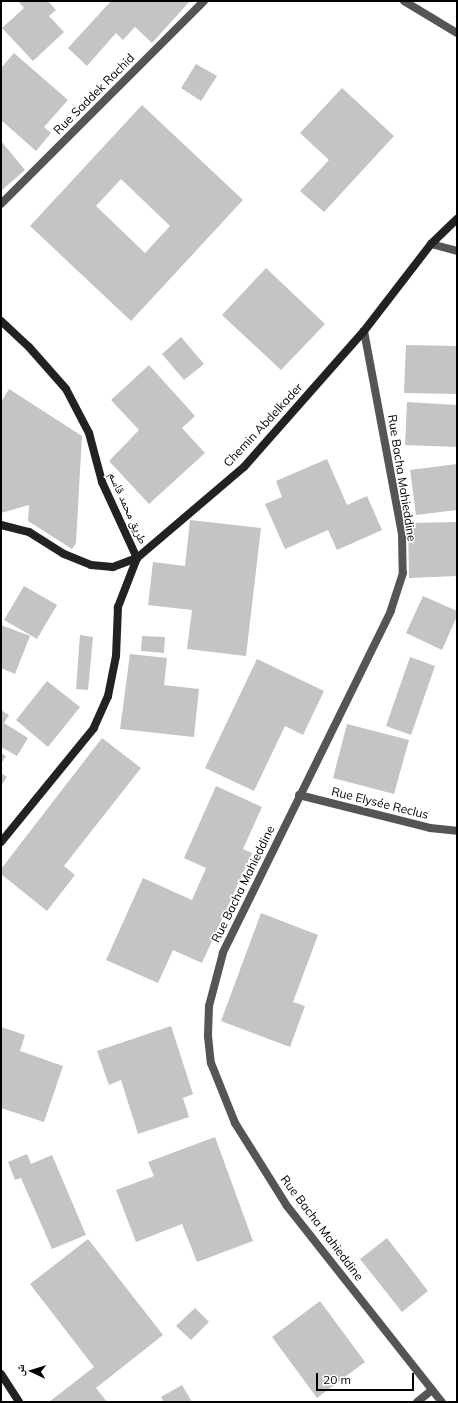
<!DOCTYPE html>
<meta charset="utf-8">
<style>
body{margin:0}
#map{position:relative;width:458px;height:1403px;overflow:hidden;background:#fff;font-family:Mulish,"Noto Naskh Arabic",sans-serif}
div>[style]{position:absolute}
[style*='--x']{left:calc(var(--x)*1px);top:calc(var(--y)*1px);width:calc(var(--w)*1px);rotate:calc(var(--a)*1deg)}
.building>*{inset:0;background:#c4c4c4}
.street>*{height:8px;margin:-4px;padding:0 4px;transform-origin:4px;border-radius:4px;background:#555}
.secondary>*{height:8px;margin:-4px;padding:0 4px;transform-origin:4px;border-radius:4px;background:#222}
span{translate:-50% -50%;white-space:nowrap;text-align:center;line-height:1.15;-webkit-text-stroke:3px #fff;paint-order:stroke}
.street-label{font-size:12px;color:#000}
.frame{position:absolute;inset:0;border:2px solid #000;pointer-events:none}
.north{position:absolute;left:12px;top:1351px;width:40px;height:40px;-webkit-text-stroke:3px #fff;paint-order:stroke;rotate:274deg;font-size:11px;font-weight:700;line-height:16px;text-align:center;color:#000}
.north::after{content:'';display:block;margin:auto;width:14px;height:18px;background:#000;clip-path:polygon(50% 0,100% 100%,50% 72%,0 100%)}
.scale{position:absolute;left:316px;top:1373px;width:98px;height:18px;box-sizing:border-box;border:2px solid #000;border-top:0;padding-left:5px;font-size:12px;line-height:14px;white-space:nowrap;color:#000;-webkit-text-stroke:3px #fff;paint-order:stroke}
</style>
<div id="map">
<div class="building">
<div style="clip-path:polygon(18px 1px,48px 1px,56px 10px,49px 16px,64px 32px,33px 61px,2px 28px,24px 8px)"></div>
<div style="clip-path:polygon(111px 1px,190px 1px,152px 43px,135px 27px,123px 40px,116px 33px,87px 66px,68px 48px)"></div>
<div style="clip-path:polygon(14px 53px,68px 100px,44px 127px,51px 133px,36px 151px,1px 120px,1px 68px)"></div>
<div style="clip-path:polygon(196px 64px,217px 76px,201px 101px,181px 88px)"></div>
<div style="clip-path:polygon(342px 88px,394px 136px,324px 212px,300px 191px,329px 160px,300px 133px)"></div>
<div style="clip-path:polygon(evenodd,142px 105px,243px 200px,131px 321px,30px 226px,142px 105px,121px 179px,170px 226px,145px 253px,96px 206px,121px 179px)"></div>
<div style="clip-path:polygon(1px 141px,25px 170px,1px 191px)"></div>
<div style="clip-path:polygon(266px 268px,325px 324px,281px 370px,222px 315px)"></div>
<div style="clip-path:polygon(181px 337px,204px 364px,184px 380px,162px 354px)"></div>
<div style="clip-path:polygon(406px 345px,457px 346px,457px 394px,404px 393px)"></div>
<div style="clip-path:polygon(149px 365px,195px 416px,182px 428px,205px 453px,149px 504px,109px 461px,139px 430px,111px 400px)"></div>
<div style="clip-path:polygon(9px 389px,82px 436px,76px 543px,72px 549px,28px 521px,29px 505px,1px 513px,1px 402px)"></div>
<div style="clip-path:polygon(407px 402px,457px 405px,457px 447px,405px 445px)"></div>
<div style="clip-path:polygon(327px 459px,347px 505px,367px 496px,382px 530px,337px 550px,328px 530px,285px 549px,265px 504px,282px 497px,276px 481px)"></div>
<div style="clip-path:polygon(457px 464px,457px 510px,416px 515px,410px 470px)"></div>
<div style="clip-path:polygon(190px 520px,261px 528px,246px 656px,187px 649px,192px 610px,148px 605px,153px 562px,185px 566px)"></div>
<div style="clip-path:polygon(457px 522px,457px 576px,409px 578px,408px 523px)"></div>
<div style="clip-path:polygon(24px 586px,57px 605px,37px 639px,4px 620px)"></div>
<div style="clip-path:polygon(423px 596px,457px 611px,457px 616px,442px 650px,406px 633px)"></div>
<div style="clip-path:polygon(1px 625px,30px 636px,15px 674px,1px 668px)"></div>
<div style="clip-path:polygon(80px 635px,93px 637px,88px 690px,76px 689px)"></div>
<div style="clip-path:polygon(142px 636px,165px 637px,164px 653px,141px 651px)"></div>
<div style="clip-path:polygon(130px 654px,167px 658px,164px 685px,199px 689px,194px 737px,120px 729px)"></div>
<div style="clip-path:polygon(410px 657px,435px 666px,411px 735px,386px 726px)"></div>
<div style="clip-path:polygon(257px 659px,324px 691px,303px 735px,285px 726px,254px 791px,205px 768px)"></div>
<div style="clip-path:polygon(47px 681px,80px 707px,48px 747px,16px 720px)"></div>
<div style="clip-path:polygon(1px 710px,9px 715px,4px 723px,28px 738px,17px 756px,1px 747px)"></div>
<div style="clip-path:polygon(347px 724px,409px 740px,394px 794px,333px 778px)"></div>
<div style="clip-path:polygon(102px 738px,141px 768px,64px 866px,75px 875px,47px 911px,1px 874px,1px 869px)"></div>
<div style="clip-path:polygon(1px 753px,6px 756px,1px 764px)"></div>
<div style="clip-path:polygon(1px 773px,7px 777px,1px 786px)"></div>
<div style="clip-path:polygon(216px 786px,262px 807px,243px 849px,252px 853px,202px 963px,173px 950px,158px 983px,106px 960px,143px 878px,192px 900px,206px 868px,184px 858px)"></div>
<div style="clip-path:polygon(261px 913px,318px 935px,293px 1002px,305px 1006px,290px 1047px,221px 1021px)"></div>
<div style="clip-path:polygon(171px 1026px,193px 1094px,183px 1098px,189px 1117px,138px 1134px,121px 1080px,109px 1085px,97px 1051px)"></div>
<div style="clip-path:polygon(1px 1027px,25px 1035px,20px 1051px,63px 1066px,44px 1122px,1px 1108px)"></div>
<div style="clip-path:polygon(215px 1137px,253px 1241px,197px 1262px,182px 1224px,136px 1242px,116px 1190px,154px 1176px,148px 1162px)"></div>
<div style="clip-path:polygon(27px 1154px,31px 1164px,52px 1155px,86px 1235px,52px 1249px,21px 1178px,15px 1180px,8px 1162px)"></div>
<div style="clip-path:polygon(387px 1238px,428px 1291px,402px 1312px,360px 1259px)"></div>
<div style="clip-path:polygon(88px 1239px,163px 1335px,96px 1388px,107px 1402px,49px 1402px,94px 1367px,30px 1284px)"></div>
<div style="clip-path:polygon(320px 1301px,365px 1362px,317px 1398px,272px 1337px)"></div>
<div style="clip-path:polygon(195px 1308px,209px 1322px,191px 1340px,176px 1326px)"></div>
<div style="clip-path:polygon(182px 1385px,192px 1402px,164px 1402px,161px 1397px)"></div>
</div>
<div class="street">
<div style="--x:404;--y:1;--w:62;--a:31.1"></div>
<div style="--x:1;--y:204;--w:287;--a:-45"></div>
<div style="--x:431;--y:244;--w:27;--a:15"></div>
<div style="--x:364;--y:331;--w:207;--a:79.4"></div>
<div style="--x:402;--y:534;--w:39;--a:89"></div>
<div style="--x:403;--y:573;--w:40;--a:108"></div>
<div style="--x:391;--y:611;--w:381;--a:116.2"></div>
<div style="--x:223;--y:953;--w:55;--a:104.8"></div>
<div style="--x:209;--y:1006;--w:30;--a:92"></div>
<div style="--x:208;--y:1036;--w:27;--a:84"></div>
<div style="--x:211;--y:1063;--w:65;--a:68.2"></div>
<div style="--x:235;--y:1123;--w:98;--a:57.9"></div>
<div style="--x:287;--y:1206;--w:250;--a:51.7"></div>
<div style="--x:299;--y:795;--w:135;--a:14.1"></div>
<div style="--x:430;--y:828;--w:27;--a:6"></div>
<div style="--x:417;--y:1402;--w:19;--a:-39"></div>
</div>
<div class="secondary">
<div style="--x:1;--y:321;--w:38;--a:43"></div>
<div style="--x:29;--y:347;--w:56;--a:48.6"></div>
<div style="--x:66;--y:389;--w:50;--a:62.4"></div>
<div style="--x:89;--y:433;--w:51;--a:75.1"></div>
<div style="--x:102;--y:482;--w:84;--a:65.3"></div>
<div style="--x:137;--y:558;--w:53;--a:111.2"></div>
<div style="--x:118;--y:607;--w:49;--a:92.3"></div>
<div style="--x:116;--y:656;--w:41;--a:101.3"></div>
<div style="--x:108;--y:696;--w:35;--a:114"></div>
<div style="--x:94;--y:728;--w:147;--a:129.2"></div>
<div style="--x:1;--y:525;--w:29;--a:14"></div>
<div style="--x:29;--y:532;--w:41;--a:32.2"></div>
<div style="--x:64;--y:554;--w:29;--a:22"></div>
<div style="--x:91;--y:565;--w:22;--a:5"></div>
<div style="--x:113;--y:567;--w:26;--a:-21"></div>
<div style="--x:137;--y:558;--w:140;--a:-40.4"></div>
<div style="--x:244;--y:467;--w:181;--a:-48.6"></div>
<div style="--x:364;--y:331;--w:110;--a:-52.4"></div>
<div style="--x:431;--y:244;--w:36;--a:-44"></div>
<div style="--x:1;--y:1374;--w:33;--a:57"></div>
</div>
<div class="street-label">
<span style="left:94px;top:94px;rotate:-45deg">Rue Saddek Rachid</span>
<span style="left:263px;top:425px;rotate:-47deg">Chemin Abdelkader</span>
<span style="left:402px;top:478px;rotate:81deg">Rue Bacha Mahieddine</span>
<span style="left:128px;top:508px;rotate:66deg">طريق محمد قاسم</span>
<span style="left:380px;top:803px;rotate:14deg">Rue Elysée Reclus</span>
<span style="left:243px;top:884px;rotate:-64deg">Rue Bacha Mahieddine</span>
<span style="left:322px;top:1228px;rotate:53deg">Rue Bacha Mahieddine</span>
</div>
<div class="frame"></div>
<div class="north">ش</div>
<div class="scale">20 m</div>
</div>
